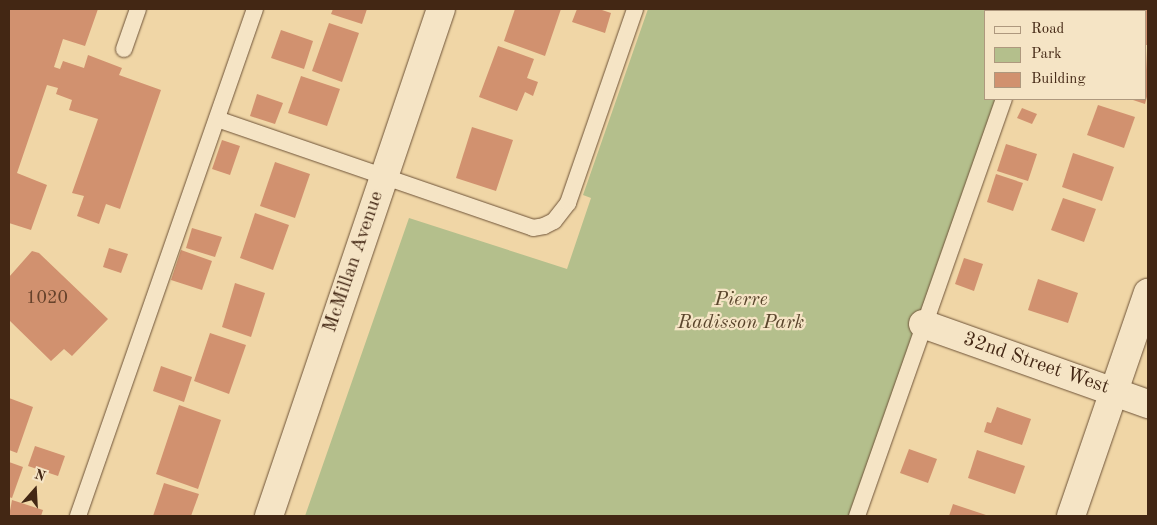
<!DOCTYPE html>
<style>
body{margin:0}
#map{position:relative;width:1157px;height:525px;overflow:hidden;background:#f0d6a6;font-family:"Old Standard TT",serif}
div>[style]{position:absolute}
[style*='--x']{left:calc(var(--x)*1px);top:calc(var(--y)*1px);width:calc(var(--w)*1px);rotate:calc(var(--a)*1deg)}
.green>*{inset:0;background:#b4bf8c}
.building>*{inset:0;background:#d1916f}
.roads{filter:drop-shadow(0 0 1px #6e5338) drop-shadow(0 0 1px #6e5338)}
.service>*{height:16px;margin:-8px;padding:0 8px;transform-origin:8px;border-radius:8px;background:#f5e4c5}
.minor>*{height:28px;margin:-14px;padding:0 14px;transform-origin:14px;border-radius:14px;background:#f5e4c5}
span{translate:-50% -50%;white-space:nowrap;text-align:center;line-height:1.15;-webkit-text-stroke:4.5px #f5e4c5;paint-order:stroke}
.number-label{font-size:18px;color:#66422b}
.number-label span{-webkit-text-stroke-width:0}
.street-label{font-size:20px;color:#432714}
.park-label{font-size:20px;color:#5a452c;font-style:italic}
.frame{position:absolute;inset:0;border:10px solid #432714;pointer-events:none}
.legend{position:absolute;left:984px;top:10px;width:162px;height:90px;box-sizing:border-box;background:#f5e4c5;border:1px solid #ae987e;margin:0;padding:6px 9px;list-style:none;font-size:15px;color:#432714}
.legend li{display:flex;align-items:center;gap:10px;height:25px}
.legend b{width:25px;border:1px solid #ae987e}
.north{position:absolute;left:10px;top:465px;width:50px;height:50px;-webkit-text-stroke:4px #f5e4c5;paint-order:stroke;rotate:19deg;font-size:14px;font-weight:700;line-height:20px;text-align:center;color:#432714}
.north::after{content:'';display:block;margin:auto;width:18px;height:22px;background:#432714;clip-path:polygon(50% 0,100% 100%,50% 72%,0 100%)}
</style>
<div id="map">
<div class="green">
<div style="clip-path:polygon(648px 9px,1033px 9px,986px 11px,986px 99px,1003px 99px,862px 516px,305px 516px,409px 218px,567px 269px,591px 198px,583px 195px)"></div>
</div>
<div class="building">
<div style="clip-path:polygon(9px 9px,98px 9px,85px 46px,63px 39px,54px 67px,60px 69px,63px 61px,84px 68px,88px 55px,122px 68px,119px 75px,161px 90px,120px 209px,106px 204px,99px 224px,77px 216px,84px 196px,72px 193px,98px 119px,69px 110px,72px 100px,56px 94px,58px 88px,47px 85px,17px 173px,47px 185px,31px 230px,9px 223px)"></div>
<div style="clip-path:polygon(333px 9px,367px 9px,362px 24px,331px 14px)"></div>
<div style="clip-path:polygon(515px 9px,561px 9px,545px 56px,504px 41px)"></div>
<div style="clip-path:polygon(577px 9px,599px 9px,611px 13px,605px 33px,572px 22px)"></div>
<div style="clip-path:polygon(1143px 9px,1148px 9px,1148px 45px,1146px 45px)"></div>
<div style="clip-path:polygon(329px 23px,359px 33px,342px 82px,312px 71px)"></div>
<div style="clip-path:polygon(281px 30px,313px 41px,304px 69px,271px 58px)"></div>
<div style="clip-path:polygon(498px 46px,534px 59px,527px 78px,538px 82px,533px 96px,525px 92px,517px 111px,479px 97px)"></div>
<div style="clip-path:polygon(1146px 48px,1148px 93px,1145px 104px,1130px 99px,1146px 99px)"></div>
<div style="clip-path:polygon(301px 76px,340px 89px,327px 126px,288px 113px)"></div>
<div style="clip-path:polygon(257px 94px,283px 103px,275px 124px,250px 116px)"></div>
<div style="clip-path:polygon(1098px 105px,1135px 117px,1124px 148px,1087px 135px)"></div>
<div style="clip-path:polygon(1022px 108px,1037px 114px,1032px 124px,1017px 118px)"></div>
<div style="clip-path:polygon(472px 127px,513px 140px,496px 191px,456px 178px)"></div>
<div style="clip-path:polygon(222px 140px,240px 146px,230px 175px,212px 169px)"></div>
<div style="clip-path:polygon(1006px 144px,1037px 154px,1028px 181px,997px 171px)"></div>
<div style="clip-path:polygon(1073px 153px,1114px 167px,1102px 201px,1062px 187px)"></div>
<div style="clip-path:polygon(275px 162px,310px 174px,295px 218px,260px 206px)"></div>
<div style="clip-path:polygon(996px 174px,1023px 183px,1013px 211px,987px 202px)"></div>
<div style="clip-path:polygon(1063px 198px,1096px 209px,1084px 242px,1051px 230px)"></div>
<div style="clip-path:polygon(255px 213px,289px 225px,273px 270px,240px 258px)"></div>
<div style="clip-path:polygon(192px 228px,222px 237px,215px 257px,186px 248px)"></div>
<div style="clip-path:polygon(109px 248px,128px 254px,121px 273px,103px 267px)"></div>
<div style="clip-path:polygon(181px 250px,212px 261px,202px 290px,171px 280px)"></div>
<div style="clip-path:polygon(32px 251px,39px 253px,108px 319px,72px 356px,64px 349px,51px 361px,9px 320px,9px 277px)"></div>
<div style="clip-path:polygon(964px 258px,983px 264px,974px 291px,955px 284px)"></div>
<div style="clip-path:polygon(1038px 279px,1078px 293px,1068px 323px,1028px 310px)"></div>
<div style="clip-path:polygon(235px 283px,265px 293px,251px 337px,222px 327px)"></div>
<div style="clip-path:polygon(210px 333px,246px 345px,229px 394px,194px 381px)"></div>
<div style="clip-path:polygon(161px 366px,192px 377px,184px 402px,153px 391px)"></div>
<div style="clip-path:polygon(9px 398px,33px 407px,17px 453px,9px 450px)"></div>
<div style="clip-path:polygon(179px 405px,221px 420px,198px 489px,156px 474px)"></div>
<div style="clip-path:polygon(997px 407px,1031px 419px,1022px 445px,984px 432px,987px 422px,991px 423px)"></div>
<div style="clip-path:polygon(35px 446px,65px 456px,58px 476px,28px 466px)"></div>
<div style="clip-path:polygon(909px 449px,937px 459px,928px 483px,900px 473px)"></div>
<div style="clip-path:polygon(977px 450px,1025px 466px,1015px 494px,968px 478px)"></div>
<div style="clip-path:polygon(9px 462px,23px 467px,12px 498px,9px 497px)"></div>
<div style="clip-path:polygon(164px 483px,199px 494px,191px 516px,153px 516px)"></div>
<div style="clip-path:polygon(12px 500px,43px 510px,41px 516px,9px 516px)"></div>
<div style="clip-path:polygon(953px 504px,989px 516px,949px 516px)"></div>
</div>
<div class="roads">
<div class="service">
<div style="--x:1036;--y:11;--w:2;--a:-63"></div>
<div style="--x:124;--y:49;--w:42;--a:-70.7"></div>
<div style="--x:217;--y:119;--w:334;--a:19"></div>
<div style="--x:533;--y:228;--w:11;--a:-10"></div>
<div style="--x:544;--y:226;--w:11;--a:-27"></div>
<div style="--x:554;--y:221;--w:23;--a:-52"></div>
<div style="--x:568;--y:203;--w:205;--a:-70.9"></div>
<div style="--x:78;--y:516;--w:537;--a:-70.76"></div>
<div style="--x:857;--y:516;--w:442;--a:-70.6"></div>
</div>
<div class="minor">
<div style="--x:923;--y:324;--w:239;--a:19.6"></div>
<div style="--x:269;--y:516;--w:535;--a:-71.26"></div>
<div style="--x:1071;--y:516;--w:236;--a:-71"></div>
</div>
</div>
<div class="number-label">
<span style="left:47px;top:298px">1020</span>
</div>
<div class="street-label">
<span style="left:354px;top:262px;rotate:-71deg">McMillan Avenue</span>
<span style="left:1036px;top:364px;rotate:19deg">32nd Street West</span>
</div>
<div class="park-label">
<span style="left:741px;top:312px">Pierre<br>Radisson Park</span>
</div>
<div class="frame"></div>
<ul class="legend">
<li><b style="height:6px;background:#f5e4c5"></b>Road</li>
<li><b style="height:14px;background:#b4bf8c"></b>Park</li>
<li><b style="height:14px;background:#d1916f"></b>Building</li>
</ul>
<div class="north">N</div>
</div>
